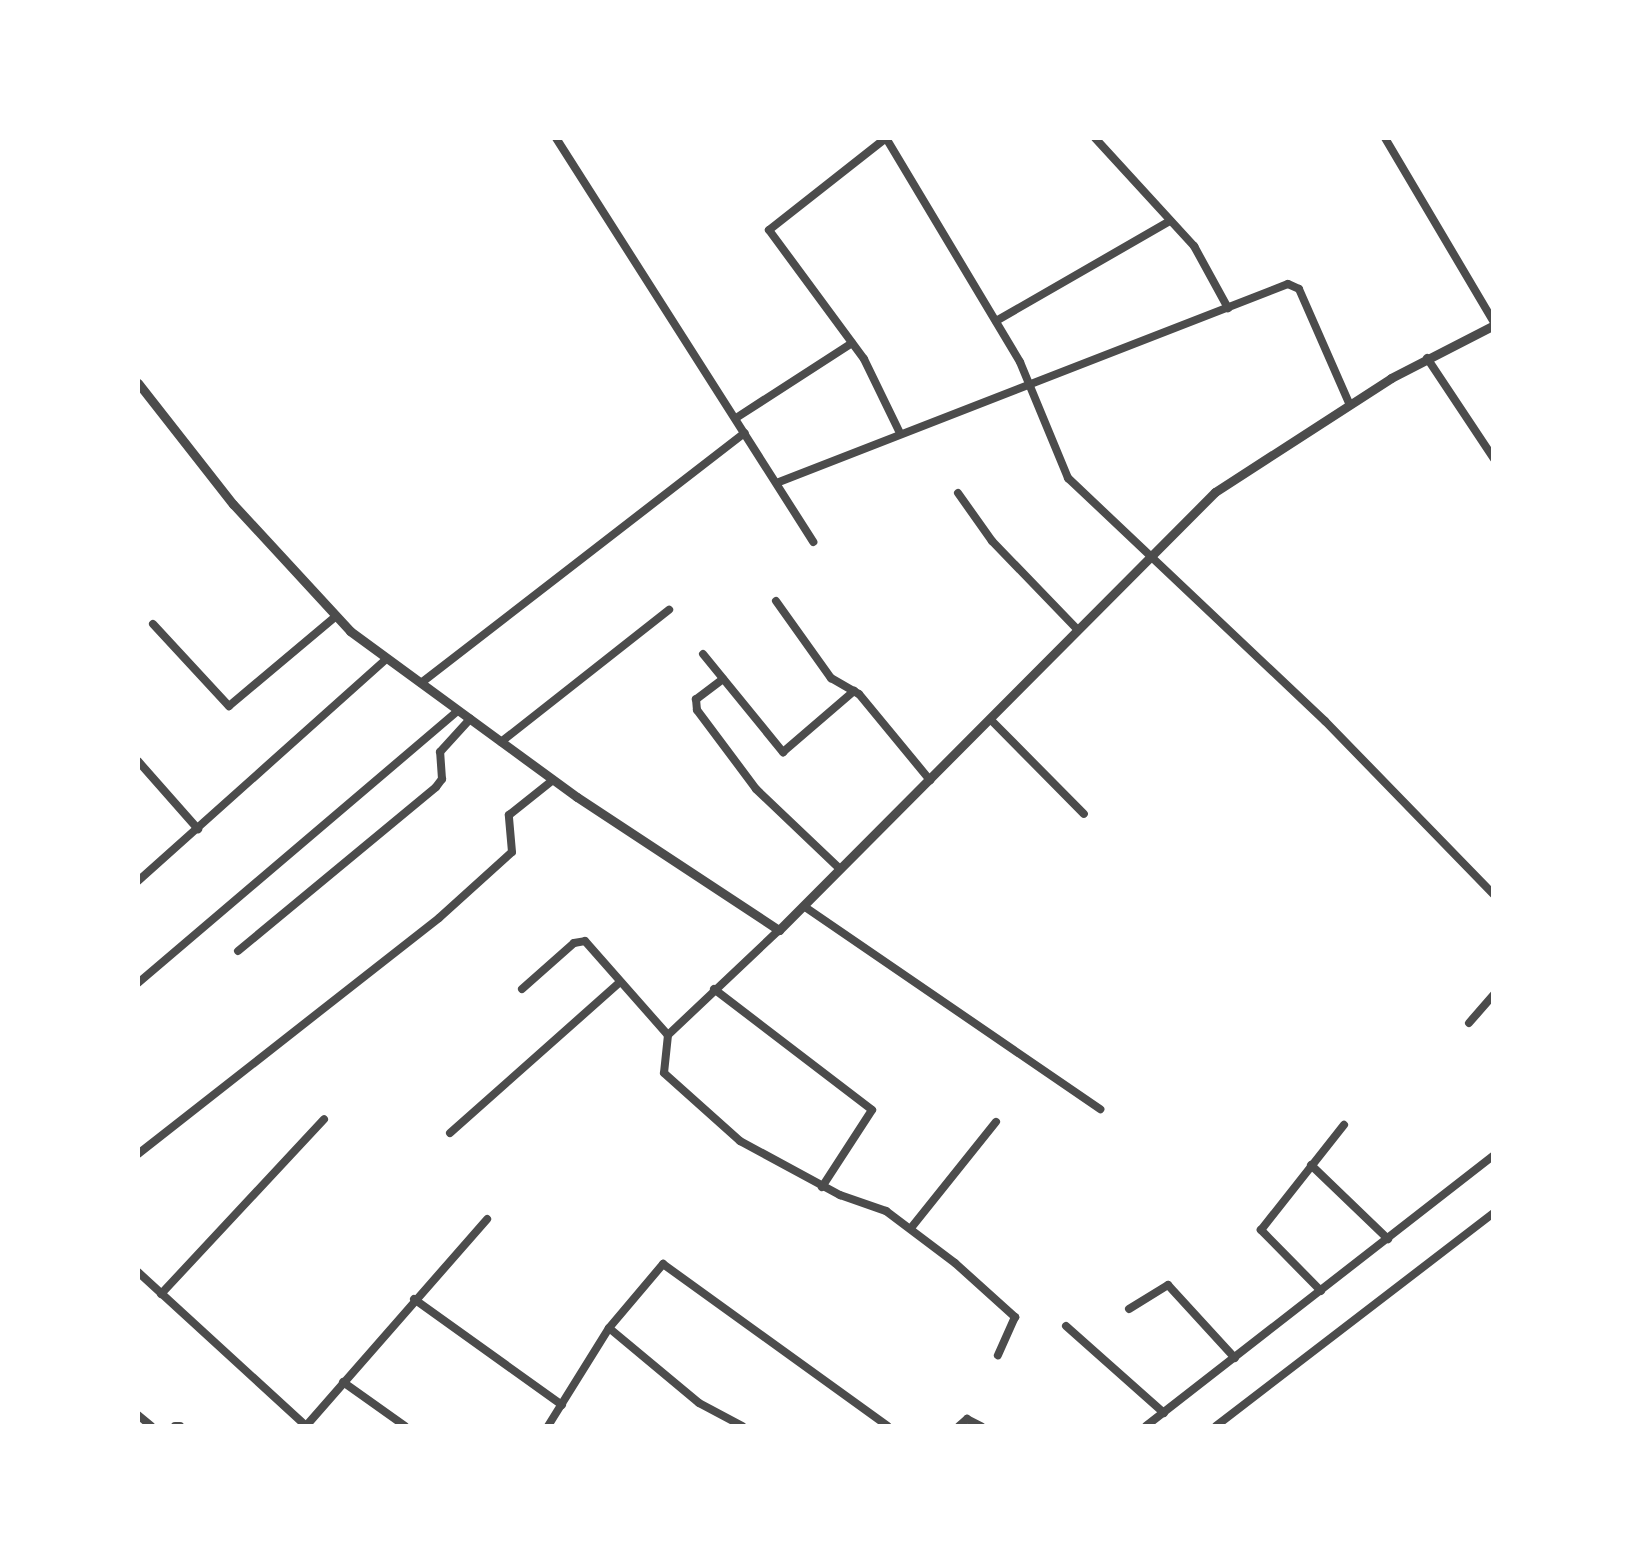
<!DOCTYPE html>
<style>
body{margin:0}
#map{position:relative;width:1631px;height:1564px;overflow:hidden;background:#fff;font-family:Poppins,sans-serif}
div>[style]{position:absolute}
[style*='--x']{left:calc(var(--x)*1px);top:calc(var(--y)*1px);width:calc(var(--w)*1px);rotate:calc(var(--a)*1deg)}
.minor>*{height:8px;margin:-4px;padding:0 4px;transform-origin:4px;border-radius:4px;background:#4c4c4c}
.tertiary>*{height:9px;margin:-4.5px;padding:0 4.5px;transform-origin:4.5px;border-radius:4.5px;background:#4c4c4c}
span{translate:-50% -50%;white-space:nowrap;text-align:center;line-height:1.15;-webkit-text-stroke:9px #fff;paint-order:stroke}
.frame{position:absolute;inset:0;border:140px solid #fff;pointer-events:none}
</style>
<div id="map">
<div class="minor">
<div style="--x:556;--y:138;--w:479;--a:57.5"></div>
<div style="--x:886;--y:138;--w:261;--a:59.1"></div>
<div style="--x:1020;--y:362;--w:126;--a:67.5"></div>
<div style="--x:1068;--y:478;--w:354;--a:43.4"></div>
<div style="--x:1325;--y:721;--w:243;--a:45.8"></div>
<div style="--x:886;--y:138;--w:149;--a:141.8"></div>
<div style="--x:769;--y:230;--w:160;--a:53.6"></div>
<div style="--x:864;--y:359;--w:82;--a:64.1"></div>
<div style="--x:1095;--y:138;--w:147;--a:47.5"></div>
<div style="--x:1194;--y:246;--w:71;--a:61.3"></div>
<div style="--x:1385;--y:138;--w:214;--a:59.4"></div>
<div style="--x:996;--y:321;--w:201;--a:-29.9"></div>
<div style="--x:1427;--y:358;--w:121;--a:56.4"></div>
<div style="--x:736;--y:418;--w:138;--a:-32.9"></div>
<div style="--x:779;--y:482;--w:546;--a:-21.26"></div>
<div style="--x:1288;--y:284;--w:12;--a:24"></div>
<div style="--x:1299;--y:289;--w:124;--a:66.3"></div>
<div style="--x:958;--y:493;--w:59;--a:54.7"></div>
<div style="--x:992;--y:541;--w:124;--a:46"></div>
<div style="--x:776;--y:601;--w:95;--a:54.5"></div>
<div style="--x:831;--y:678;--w:32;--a:30"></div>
<div style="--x:859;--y:694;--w:112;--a:50.5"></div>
<div style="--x:153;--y:624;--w:112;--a:47.2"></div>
<div style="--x:229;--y:706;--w:137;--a:-40"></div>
<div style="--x:703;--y:654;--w:127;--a:50.8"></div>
<div style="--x:783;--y:752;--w:94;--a:-40.7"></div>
<div style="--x:723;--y:679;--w:34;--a:143"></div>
<div style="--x:696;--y:699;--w:11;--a:85"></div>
<div style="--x:697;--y:710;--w:99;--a:53.2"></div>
<div style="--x:756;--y:789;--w:116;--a:43.6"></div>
<div style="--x:421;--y:683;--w:409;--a:-37.7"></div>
<div style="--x:991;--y:720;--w:132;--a:45.3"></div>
<div style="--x:501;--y:742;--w:214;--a:-38.2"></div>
<div style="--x:138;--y:761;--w:91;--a:48.6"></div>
<div style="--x:138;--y:881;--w:334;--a:-41.8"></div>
<div style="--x:805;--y:907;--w:358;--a:34.4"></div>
<div style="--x:779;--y:930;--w:153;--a:136.6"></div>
<div style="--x:668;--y:1035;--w:38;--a:96"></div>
<div style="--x:664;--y:1073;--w:102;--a:41.8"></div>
<div style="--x:740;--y:1141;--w:114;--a:28.4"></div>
<div style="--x:840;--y:1195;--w:49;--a:19.2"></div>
<div style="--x:886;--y:1211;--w:86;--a:37"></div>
<div style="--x:955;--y:1263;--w:81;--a:42"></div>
<div style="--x:1015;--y:1317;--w:42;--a:114.1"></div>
<div style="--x:238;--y:951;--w:257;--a:-39.6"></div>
<div style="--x:436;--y:787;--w:10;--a:-53"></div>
<div style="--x:442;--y:779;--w:27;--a:-94"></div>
<div style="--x:440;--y:752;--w:45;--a:-47.7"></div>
<div style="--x:138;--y:983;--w:420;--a:-40.4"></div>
<div style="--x:522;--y:989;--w:69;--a:-41.5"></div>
<div style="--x:574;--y:943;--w:11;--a:-10"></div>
<div style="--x:585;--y:941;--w:125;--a:48.6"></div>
<div style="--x:714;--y:989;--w:199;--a:37.4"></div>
<div style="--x:872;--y:1110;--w:92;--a:123"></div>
<div style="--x:1469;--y:1023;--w:38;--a:-49"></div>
<div style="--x:450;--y:1133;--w:227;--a:-41.6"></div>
<div style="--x:138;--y:1154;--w:382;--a:-38.1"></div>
<div style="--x:439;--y:918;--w:98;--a:-42.1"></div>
<div style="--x:512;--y:852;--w:37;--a:-95"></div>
<div style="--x:509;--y:815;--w:56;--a:-38.5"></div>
<div style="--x:1311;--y:1165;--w:107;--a:43.9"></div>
<div style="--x:911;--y:1228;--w:136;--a:-51.3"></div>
<div style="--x:138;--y:1272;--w:228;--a:42.5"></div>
<div style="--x:1321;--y:1291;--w:86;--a:-134.5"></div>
<div style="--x:1261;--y:1230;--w:134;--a:-51.7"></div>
<div style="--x:161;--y:1294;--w:239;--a:-47"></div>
<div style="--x:414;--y:1299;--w:182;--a:35.6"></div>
<div style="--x:1129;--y:1309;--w:46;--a:-31.6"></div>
<div style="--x:1168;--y:1285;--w:99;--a:47.5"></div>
<div style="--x:1066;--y:1326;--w:131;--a:41.6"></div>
<div style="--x:609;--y:1328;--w:117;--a:39.8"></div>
<div style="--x:699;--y:1403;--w:49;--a:28.1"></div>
<div style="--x:343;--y:1382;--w:76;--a:35.4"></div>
<div style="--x:138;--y:1415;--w:17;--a:40"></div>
<div style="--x:175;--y:1426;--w:5;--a:0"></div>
<div style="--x:306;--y:1426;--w:275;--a:-48.8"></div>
<div style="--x:548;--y:1426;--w:115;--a:-58.1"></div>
<div style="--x:609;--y:1328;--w:84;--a:-49.8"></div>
<div style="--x:663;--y:1264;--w:277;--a:35.8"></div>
<div style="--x:959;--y:1426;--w:11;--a:-41"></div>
<div style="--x:967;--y:1419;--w:16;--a:27"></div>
<div style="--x:1146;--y:1426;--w:441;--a:-37.9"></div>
<div style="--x:1216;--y:1426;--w:350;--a:-37.5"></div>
</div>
<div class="tertiary">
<div style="--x:138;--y:383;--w:154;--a:51.9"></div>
<div style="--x:233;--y:504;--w:173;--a:47.3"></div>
<div style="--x:350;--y:631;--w:281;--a:36.2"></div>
<div style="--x:577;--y:797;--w:242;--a:33.4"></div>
<div style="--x:779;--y:930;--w:618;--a:-45.13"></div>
<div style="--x:1215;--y:492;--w:210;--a:-32.9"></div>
<div style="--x:1391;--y:378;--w:116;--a:-27.2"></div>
</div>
<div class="frame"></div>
</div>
